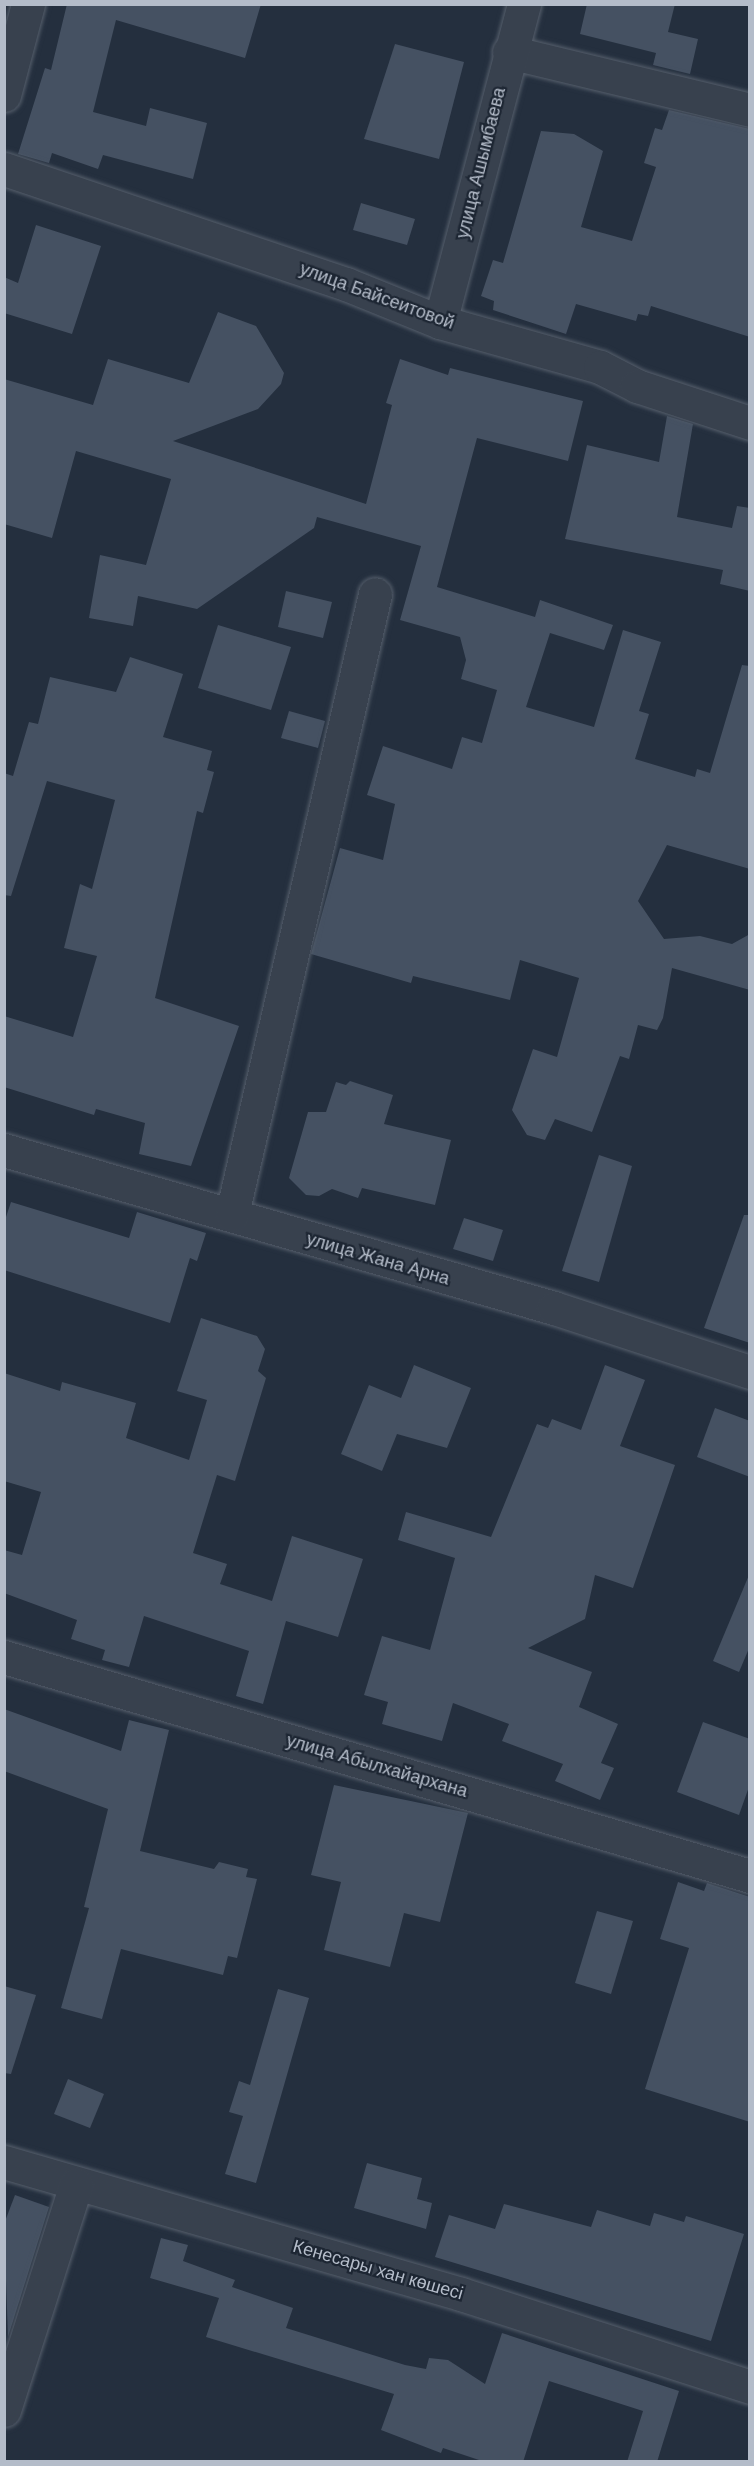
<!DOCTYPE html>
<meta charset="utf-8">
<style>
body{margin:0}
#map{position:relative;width:754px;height:2466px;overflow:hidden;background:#242f3e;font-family:"DM Sans",sans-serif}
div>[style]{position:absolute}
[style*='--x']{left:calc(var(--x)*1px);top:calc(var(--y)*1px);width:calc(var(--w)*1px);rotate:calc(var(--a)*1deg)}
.building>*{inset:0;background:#455162}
.roads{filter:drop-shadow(0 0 2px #565f6c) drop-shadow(0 0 2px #565f6c)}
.minor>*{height:33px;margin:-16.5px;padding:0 16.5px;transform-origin:16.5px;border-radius:16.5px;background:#38414e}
span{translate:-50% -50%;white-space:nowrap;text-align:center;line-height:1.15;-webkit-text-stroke:4.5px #1d2633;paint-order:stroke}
.street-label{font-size:18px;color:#b4bcc9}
.frame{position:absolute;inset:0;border:6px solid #b4bcc9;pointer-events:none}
</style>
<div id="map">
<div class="building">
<div style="clip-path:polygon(67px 4px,261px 4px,245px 58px,116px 20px,93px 112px,146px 126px,150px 108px,207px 123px,193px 179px,103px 155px,98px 169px,52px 153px,49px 163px,18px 154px,45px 68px,51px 70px)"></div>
<div style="clip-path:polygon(587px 4px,675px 4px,668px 32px,698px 39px,690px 74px,653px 65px,656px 53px,580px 34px)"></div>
<div style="clip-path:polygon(395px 44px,464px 62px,439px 159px,364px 139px)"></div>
<div style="clip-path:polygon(669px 110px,750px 129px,750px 337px,651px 306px,648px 316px,638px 314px,636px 321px,576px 304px,566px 334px,493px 310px,494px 301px,481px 296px,493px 260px,503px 263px,541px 131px,574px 134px,603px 151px,581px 227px,632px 241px,656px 167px,644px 163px,655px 128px,662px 130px)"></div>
<div style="clip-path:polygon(361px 203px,415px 219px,407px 245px,353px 230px)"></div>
<div style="clip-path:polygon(36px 225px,101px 246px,72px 334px,4px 313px,4px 277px,18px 283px)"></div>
<div style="clip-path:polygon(218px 312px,256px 326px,284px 373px,281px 384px,258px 409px,173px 441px,366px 504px,392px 405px,386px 403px,400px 359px,448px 375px,450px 368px,583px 401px,568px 461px,477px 438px,437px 587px,535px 617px,540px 600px,613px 625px,604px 650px,550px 633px,526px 707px,594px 727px,623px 630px,661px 642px,639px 711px,649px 714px,635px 759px,695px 777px,697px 769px,710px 773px,742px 665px,750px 666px,750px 869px,667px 845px,638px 901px,664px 939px,700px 936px,732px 944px,750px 934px,750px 990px,672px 968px,663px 1018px,657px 1030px,638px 1025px,629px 1059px,620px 1056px,592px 1132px,555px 1119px,545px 1140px,527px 1135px,512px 1110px,533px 1049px,557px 1057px,579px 978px,520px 960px,510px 1000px,413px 976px,411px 983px,311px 954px,340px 848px,383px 860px,395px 804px,367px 795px,383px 746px,452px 769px,462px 737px,482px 743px,497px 690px,461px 679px,466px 660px,460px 637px,400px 620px,421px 546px,317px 517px,314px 528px,197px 609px,138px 596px,133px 626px,89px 618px,100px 555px,146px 565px,171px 479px,76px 451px,52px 538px,4px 524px,4px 379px,93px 405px,108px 359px,189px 383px)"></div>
<div style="clip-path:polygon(667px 416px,693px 424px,677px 517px,732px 528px,737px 506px,750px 508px,750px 591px,720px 584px,723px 570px,565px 539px,587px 445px,659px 462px)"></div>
<div style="clip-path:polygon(286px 591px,332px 602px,323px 638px,278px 627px)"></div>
<div style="clip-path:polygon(218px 625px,291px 647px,271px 710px,198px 688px)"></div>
<div style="clip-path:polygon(130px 657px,183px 674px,163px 737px,212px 751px,207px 770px,214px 772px,203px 813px,197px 811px,155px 998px,239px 1026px,191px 1166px,139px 1154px,145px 1123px,96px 1109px,94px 1115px,4px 1087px,4px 1016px,73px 1037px,97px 956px,64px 948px,80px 884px,92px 889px,115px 800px,47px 781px,11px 896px,4px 895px,4px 773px,13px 776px,29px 722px,38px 724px,50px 677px,116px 692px)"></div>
<div style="clip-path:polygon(289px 711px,325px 721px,318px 748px,281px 738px)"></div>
<div style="clip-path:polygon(350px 1081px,393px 1095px,384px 1124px,451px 1140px,435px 1205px,362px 1188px,358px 1198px,332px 1189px,319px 1196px,306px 1195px,289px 1178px,308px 1112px,326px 1112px,336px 1082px,346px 1085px)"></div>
<div style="clip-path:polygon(599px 1155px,632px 1166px,599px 1282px,562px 1271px)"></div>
<div style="clip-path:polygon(11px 1202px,129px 1238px,137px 1212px,206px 1233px,197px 1261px,190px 1258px,170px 1323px,4px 1270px,4px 1223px)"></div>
<div style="clip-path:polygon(744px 1215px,750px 1215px,750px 1343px,704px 1328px)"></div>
<div style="clip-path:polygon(464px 1218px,503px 1230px,493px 1261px,453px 1249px)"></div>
<div style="clip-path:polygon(201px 1318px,257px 1336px,265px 1349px,258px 1371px,266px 1378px,235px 1481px,217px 1475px,193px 1553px,227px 1564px,220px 1584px,272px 1601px,292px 1536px,363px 1559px,338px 1637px,286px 1621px,263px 1704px,236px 1696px,249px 1651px,144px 1616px,129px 1667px,102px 1660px,105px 1650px,71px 1639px,77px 1620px,4px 1593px,4px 1550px,22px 1555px,41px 1492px,4px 1481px,4px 1373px,60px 1391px,62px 1382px,136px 1403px,126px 1438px,189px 1460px,207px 1400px,177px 1391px)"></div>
<div style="clip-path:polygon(414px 1365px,471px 1388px,447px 1448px,397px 1434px,382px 1471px,341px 1454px,369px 1385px,401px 1398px)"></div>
<div style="clip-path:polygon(605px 1365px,645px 1380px,620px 1446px,675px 1465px,633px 1588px,595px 1575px,585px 1619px,528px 1648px,592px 1672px,579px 1707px,618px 1724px,601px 1763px,614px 1768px,600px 1800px,555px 1781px,563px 1764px,502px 1741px,509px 1724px,453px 1703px,442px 1741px,382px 1724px,388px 1702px,364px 1695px,382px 1636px,430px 1650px,455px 1558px,398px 1540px,406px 1512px,491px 1537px,537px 1424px,548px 1428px,552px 1419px,581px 1430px)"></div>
<div style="clip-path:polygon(715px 1408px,750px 1421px,750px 1477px,697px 1457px)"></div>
<div style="clip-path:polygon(749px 1575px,750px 1646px,739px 1672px,713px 1661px)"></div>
<div style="clip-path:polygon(4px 1709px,121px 1751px,129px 1720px,169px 1730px,140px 1851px,214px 1869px,219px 1862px,248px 1869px,246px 1877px,257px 1879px,237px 1958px,228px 1956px,223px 1975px,121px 1949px,102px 2019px,61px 2008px,89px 1908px,84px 1907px,108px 1809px,4px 1771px)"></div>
<div style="clip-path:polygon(703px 1722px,750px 1739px,750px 1784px,739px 1815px,677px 1792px)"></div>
<div style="clip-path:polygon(334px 1785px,468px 1813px,440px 1922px,404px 1913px,390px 1967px,324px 1950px,341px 1882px,311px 1875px)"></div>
<div style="clip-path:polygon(678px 1882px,704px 1891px,707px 1883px,750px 1897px,750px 2122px,645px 2089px,689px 1948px,660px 1939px)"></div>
<div style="clip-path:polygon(597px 1911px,633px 1921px,611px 1994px,575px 1983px)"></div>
<div style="clip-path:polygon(4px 1986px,36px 1995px,11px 2074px,4px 2073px)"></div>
<div style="clip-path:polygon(278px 1989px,309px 1998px,256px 2183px,225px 2174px,243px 2116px,229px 2112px,239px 2081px,250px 2085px)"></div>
<div style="clip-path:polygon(68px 2079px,104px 2094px,90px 2128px,54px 2114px)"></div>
<div style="clip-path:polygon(367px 2163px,422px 2178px,417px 2199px,432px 2203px,426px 2229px,354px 2208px)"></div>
<div style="clip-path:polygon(15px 2195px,49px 2207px,8px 2337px,4px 2224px)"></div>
<div style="clip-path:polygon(504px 2204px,591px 2227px,597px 2210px,650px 2226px,654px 2213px,684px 2222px,686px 2216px,744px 2234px,711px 2341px,435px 2257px,449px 2215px,495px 2229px)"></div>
<div style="clip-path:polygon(161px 2238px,188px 2245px,183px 2261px,235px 2280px,232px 2287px,293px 2308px,286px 2328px,405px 2365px,426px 2369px,429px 2358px,448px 2360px,485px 2384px,502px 2333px,679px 2391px,657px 2462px,627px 2462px,643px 2411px,549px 2381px,523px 2462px,485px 2462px,443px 2448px,441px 2453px,381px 2430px,394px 2394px,206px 2337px,219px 2298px,150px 2278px)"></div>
</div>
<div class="roads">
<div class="minor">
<div style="--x:509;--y:52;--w:248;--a:13.5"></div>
<div style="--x:4;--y:95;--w:94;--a:-75.2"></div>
<div style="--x:4;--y:169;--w:361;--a:18.6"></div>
<div style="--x:346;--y:284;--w:101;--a:22"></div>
<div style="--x:440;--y:322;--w:166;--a:15.7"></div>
<div style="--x:600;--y:367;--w:42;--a:27.2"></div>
<div style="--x:637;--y:386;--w:119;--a:18.1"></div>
<div style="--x:440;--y:322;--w:329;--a:-75.2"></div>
<div style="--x:4;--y:1150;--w:572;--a:16.03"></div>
<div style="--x:554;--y:1308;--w:206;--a:18.1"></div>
<div style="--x:232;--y:1214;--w:636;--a:-77.01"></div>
<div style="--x:4;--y:1657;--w:777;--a:16.36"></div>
<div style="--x:4;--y:2162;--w:476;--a:16.1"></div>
<div style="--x:461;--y:2294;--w:304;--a:17.8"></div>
<div style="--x:4;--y:2410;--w:237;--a:-72.3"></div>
</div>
</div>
<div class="street-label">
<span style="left:481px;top:163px;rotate:-76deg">улица Ашымбаева</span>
<span style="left:377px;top:296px;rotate:20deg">улица Байсеитовой</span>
<span style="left:378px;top:1259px;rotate:16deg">улица Жана Арна</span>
<span style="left:377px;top:1766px;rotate:16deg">улица Абылхайархана</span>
<span style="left:378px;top:2270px;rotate:16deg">Кенесары хан көшесі</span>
</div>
<div class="frame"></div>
</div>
